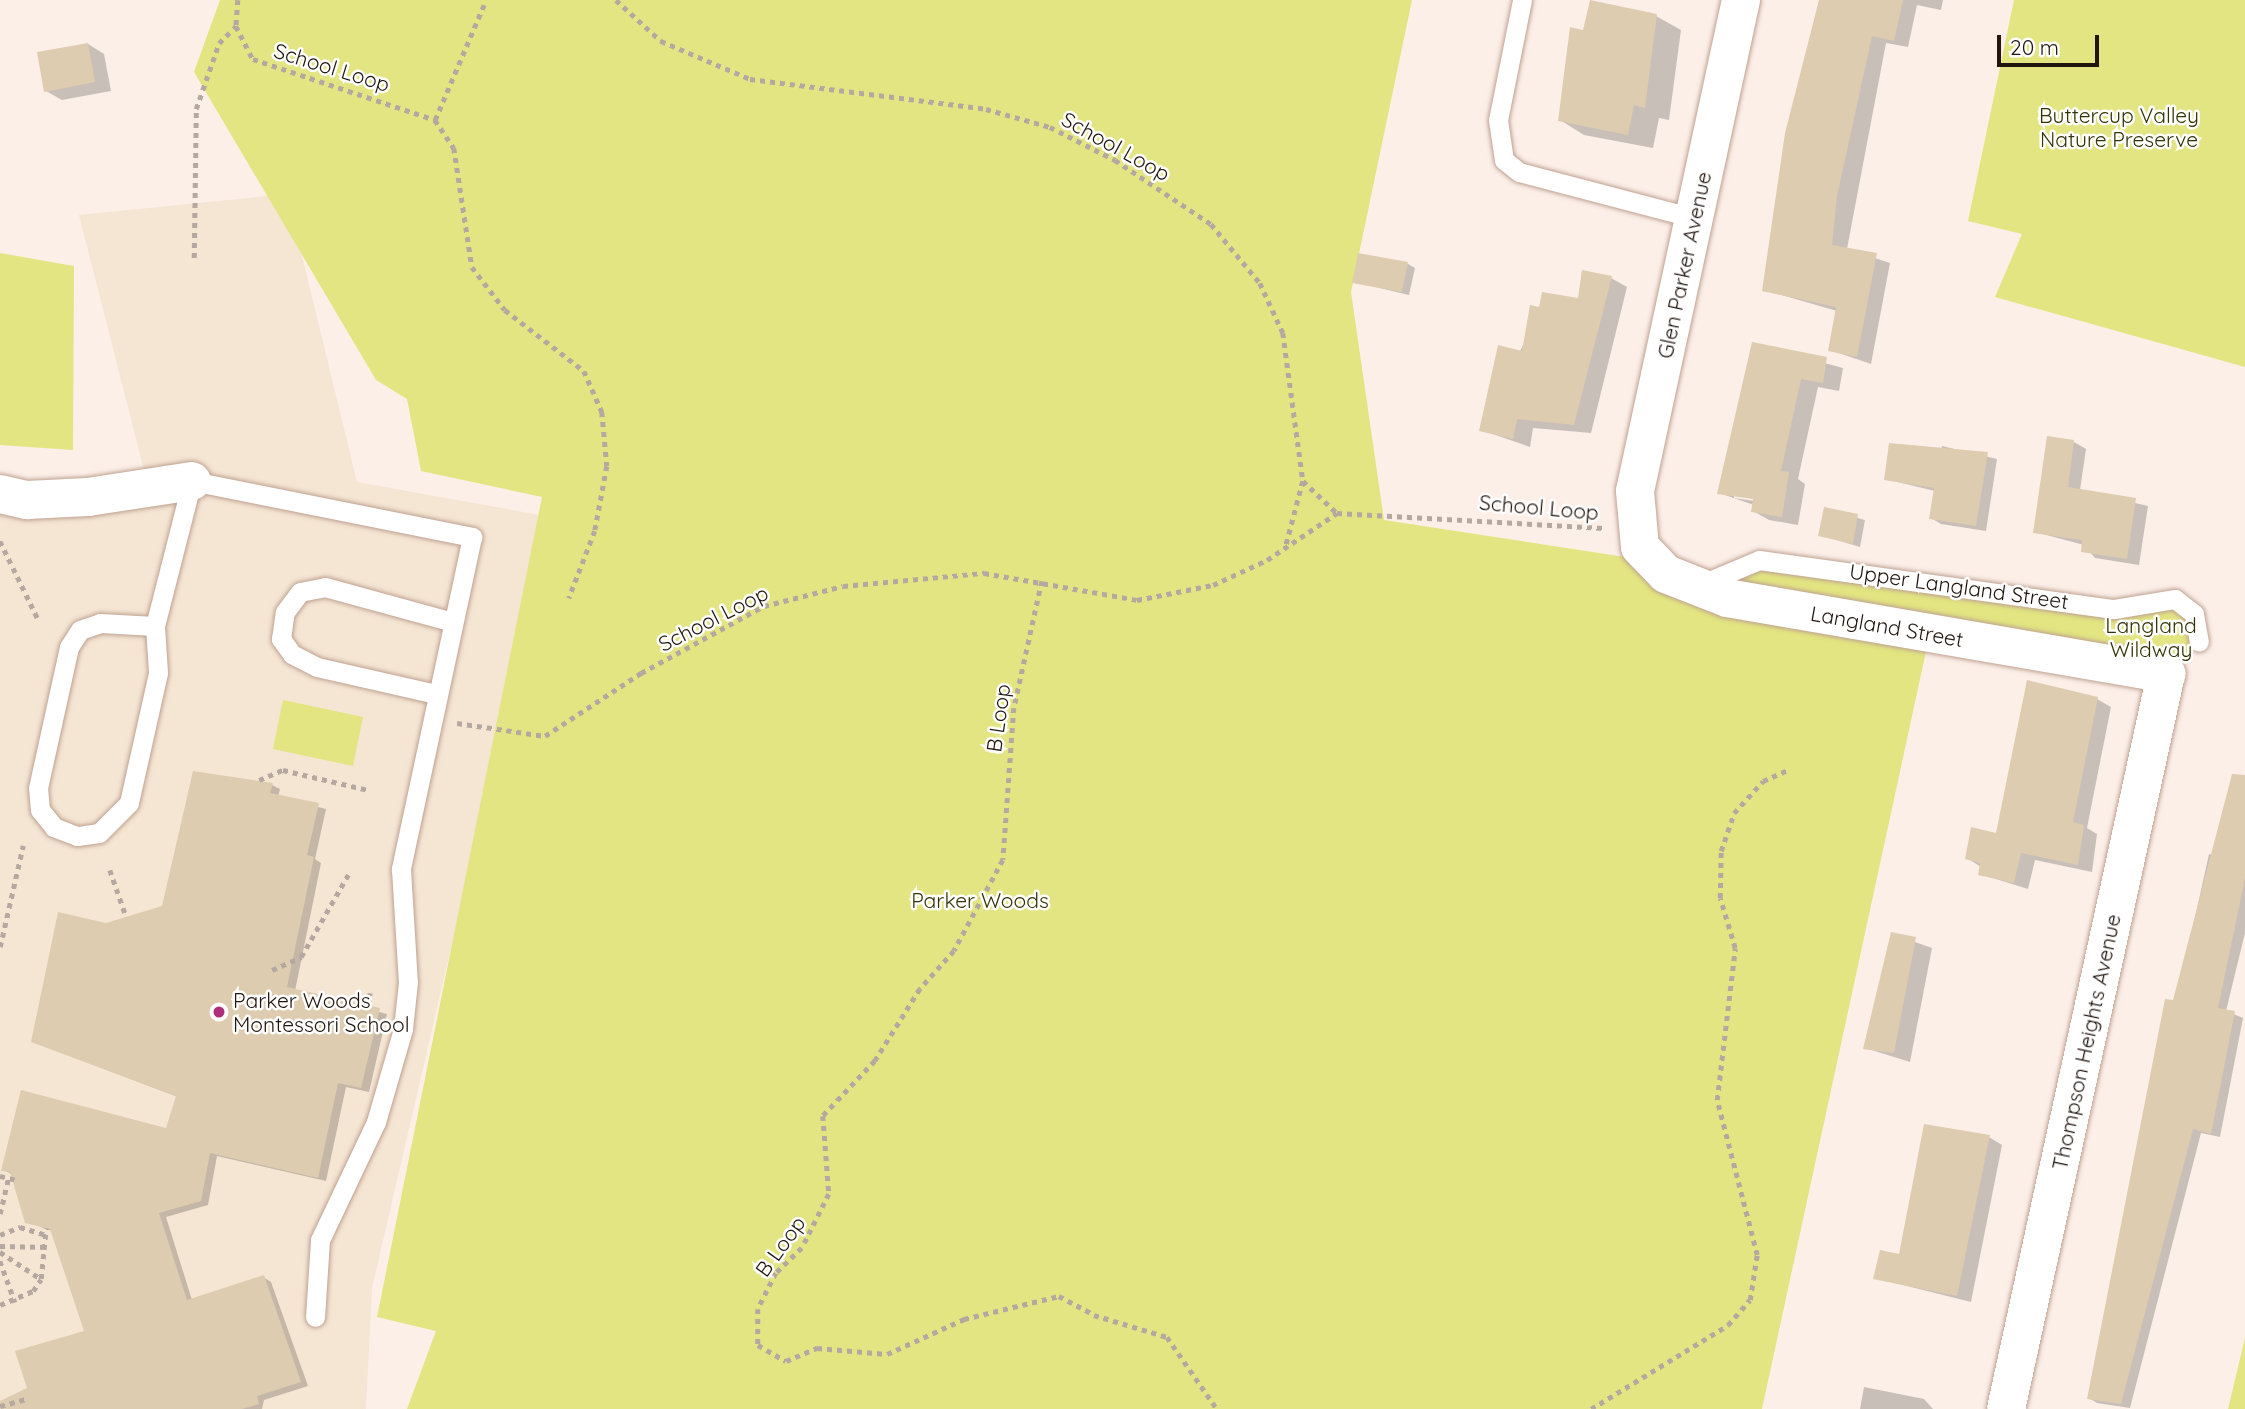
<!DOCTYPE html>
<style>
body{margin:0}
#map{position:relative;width:2245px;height:1409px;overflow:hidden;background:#fcefe8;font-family:Quicksand,sans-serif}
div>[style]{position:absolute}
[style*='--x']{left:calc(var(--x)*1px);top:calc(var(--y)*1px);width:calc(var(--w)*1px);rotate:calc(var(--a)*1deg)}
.education>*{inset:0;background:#f5e5d3}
.green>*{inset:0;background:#e2e581}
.shadow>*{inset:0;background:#0003}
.building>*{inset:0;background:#deccb0}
.path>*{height:4.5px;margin-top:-2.25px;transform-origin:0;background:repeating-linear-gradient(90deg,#b5a8a1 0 5px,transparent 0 10px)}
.roads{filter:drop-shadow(0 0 2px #bfa191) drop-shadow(0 0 2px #bfa191)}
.lane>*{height:19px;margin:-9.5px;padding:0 9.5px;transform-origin:9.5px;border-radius:9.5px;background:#fff}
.street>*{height:38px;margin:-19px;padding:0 19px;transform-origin:19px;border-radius:19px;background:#fff}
.dots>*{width:19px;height:19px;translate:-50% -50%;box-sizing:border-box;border:4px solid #fff;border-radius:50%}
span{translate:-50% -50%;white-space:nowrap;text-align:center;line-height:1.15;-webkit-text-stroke:5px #fff;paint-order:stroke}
.street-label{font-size:21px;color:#20150f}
.park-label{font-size:21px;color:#333306}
.poi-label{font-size:21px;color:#20150f}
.left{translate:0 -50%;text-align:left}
.scale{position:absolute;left:1997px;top:35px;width:102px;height:32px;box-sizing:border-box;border:4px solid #20150f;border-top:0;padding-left:9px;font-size:21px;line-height:24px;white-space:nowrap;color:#20150f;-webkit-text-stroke:5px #fff;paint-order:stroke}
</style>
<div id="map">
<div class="education">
<div style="clip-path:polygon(287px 194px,357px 482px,551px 517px,372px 1288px,366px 1409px,0 1409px,0 494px,148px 486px,79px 215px)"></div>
</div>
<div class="green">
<div style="clip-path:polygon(220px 0,1412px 0,1351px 292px,1384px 520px,1723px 572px,1759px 560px,2114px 609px,2175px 599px,2199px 642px,2166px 674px,1930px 633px,1762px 1409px,407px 1409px,436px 1331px,377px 1317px,542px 497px,421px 471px,407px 399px,376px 380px,194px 72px)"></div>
<div style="clip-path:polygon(2014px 0,2245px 0,2245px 367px,1995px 297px,2022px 234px,1968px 221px)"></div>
<div style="clip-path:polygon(0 253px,74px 266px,73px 450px,0 445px)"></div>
<div style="clip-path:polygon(283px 700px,363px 717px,353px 766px,273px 749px)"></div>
<div style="clip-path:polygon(2245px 1338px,2245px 1409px,2228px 1409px)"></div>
</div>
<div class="shadow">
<div style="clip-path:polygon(1821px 0,1943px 0,1941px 10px,1917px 5px,1908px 47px,1886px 43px,1847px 249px,1890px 263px,1871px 364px,1830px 350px,1837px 311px,1764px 290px,1787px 134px)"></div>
<div style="clip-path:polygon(1656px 16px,1681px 30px,1669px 120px,1659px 118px,1653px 148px,1584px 135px,1560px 120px,1584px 32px)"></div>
<div style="clip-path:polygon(88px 44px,104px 54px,111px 91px,62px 100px,46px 91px)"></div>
<div style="clip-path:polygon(1408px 264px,1415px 268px,1409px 295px,1354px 282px)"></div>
<div style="clip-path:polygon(1611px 278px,1627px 287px,1591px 433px,1533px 428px,1530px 447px,1481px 430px,1541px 309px,1579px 300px)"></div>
<div style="clip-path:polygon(evenodd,1754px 344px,1843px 368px,1839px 391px,1818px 387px,1798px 479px,1805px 484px,1798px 525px,1769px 520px,1753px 511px,1754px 505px,1719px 493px,1754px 344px,1734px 494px,1762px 499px,1762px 502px,1734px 498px,1734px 494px)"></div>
<div style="clip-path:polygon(2074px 442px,2086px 449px,2080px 490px,2148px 506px,2139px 565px,2095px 558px,2084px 545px,2035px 532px)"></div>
<div style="clip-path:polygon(1942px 446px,1997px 459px,1986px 531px,1941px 524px,1931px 518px,1935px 491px,1885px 479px,1941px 454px)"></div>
<div style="clip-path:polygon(1825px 509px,1865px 520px,1860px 547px,1820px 535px)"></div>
<div style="clip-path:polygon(2097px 699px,2111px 707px,2087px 828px,2097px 834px,2092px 872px,2035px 860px,2028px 889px,1980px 874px,1981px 867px,1967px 858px,1998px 835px)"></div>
<div style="clip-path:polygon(2245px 777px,2245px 933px,2226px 1011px,2243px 1018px,2220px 1137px,2201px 1133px,2130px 1408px,2097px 1403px,2089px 1398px,2209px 854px,2218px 856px)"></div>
<div style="clip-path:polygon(272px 785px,280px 789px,278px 797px,326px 809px,315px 859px,321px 863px,295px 991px,387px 1014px,369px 1092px,346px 1087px,326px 1181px,217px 1156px,208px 1205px,166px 1217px,192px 1300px,263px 1277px,271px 1282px,308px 1386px,264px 1400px,262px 1409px,33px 1409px,86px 1332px,52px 1231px,27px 1222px,12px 1174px,3px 1170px,167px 1130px,178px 1097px,33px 1042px,106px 925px,163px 908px)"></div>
<div style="clip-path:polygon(1892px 934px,1932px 948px,1910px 1062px,1865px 1048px)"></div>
<div style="clip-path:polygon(1989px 1137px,2002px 1145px,1971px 1302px,1875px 1278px,1900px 1256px)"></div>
<div style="clip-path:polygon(1864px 1387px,1924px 1399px,1933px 1409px,1860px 1409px)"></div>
</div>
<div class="building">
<div style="clip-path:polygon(1590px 0,1657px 14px,1645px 108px,1634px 105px,1628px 135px,1558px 121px,1570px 27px,1583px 30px)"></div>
<div style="clip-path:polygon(1819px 0,1903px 0,1894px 41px,1872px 36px,1837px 196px,1832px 245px,1877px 253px,1857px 357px,1828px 351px,1836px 307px,1762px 291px,1785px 133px)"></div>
<div style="clip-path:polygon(88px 43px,95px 82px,44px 92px,37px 52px)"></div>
<div style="clip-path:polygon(1358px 253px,1408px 262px,1402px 292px,1352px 283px)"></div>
<div style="clip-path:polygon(1582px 270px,1612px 276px,1574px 425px,1517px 419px,1513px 439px,1479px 431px,1498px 345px,1522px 351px,1530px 305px,1539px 307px,1542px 292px,1578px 298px)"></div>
<div style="clip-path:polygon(1752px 342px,1827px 357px,1823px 383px,1801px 379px,1781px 471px,1789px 472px,1782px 517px,1751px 512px,1753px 499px,1717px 494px)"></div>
<div style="clip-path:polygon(2047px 436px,2074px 440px,2068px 487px,2136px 498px,2127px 559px,2081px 552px,2082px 540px,2033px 533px)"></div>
<div style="clip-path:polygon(1889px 443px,1988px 452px,1976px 526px,1929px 519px,1934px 488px,1884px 480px)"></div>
<div style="clip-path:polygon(1824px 507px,1858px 514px,1853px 544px,1818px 536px)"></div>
<div style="clip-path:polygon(2027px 680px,2098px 697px,2073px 822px,2084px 825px,2078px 865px,2021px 853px,2014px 883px,1978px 875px,1980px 863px,1965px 859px,1971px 827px,1996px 833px)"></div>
<div style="clip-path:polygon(193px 771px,273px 783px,270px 793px,319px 803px,307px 855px,314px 857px,287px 987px,380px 1008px,361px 1088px,338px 1083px,318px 1178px,210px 1153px,201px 1201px,159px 1213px,187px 1300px,264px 1275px,301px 1382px,257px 1396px,259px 1404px,242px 1409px,0 1409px,0 1401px,27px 1388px,15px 1351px,84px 1331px,50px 1229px,25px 1223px,10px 1172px,1px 1171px,21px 1090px,166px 1128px,176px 1096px,31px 1042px,58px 912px,106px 923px,162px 906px)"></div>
<div style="clip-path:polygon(2232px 774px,2245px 775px,2245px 878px,2218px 1008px,2235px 1011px,2211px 1134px,2193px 1129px,2121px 1404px,2087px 1399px,2165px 999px,2173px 1000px)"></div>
<div style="clip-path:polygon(1891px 932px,1916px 937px,1894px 1053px,1863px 1049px)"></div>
<div style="clip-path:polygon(1924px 1124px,1990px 1135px,1957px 1296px,1873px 1279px,1880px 1250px,1899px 1254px)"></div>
</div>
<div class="path">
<div style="--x:238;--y:0;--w:26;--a:94"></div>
<div style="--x:236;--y:26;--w:37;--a:63"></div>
<div style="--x:253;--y:59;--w:192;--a:18.5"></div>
<div style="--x:435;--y:120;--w:34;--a:56"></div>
<div style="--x:454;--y:148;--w:120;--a:81.4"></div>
<div style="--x:472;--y:267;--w:54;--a:52.5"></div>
<div style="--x:505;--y:310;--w:100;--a:37.7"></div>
<div style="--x:584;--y:371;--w:45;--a:66.3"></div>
<div style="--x:602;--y:412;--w:54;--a:84.7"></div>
<div style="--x:607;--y:466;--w:66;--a:100.5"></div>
<div style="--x:595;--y:531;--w:72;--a:111.2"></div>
<div style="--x:616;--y:0;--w:61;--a:42.3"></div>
<div style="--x:661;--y:41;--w:97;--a:23.1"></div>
<div style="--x:750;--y:79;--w:238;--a:7.2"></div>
<div style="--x:986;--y:109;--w:66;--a:15.7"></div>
<div style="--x:1050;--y:127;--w:73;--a:26.9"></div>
<div style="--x:1115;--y:160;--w:115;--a:33.7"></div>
<div style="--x:1211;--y:224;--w:77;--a:50.3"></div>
<div style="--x:1260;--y:283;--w:55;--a:65.3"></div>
<div style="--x:1283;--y:333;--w:149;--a:82.3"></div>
<div style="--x:1303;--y:481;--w:67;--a:104.7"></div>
<div style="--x:435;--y:120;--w:130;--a:-67"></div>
<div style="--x:194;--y:258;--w:149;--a:-89.2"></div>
<div style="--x:196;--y:109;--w:70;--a:-70.8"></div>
<div style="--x:219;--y:43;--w:24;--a:-45"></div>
<div style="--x:1303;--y:481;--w:47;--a:43.3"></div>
<div style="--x:0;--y:541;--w:89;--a:64"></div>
<div style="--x:1042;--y:581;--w:130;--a:102.4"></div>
<div style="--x:1014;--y:708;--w:152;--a:94.1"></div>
<div style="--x:1003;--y:860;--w:103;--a:118.3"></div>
<div style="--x:954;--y:951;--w:51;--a:131.8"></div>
<div style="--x:920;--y:989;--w:85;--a:122"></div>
<div style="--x:875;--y:1061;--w:76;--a:133.4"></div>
<div style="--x:823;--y:1116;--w:78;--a:85.6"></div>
<div style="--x:829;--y:1194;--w:60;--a:116.6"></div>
<div style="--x:802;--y:1248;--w:36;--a:136"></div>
<div style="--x:776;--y:1273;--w:40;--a:116.6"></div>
<div style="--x:758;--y:1309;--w:36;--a:90"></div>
<div style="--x:758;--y:1345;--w:32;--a:30"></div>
<div style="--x:786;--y:1361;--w:34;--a:-23"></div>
<div style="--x:817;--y:1348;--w:70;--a:4.9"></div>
<div style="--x:887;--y:1354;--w:85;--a:-24.4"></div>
<div style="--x:964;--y:1319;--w:98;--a:-13.6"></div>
<div style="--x:1059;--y:1296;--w:40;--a:28"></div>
<div style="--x:1094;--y:1315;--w:76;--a:16.8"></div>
<div style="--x:1167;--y:1337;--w:88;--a:55.2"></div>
<div style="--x:457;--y:723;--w:89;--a:8.4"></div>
<div style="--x:545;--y:736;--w:115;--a:-33.3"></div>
<div style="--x:641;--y:673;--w:140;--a:-28.6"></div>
<div style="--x:764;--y:606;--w:81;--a:-14.2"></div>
<div style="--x:843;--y:586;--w:142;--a:-5.3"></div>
<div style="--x:984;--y:573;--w:155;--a:10"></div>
<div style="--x:1137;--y:600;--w:77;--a:-11.2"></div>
<div style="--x:1213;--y:585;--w:60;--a:-24.8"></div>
<div style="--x:1267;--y:560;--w:84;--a:-33.9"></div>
<div style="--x:1337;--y:513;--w:267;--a:3.2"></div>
<div style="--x:259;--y:780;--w:26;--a:-23"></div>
<div style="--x:283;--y:770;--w:87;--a:13.2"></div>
<div style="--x:110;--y:870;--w:49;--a:70.8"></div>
<div style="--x:0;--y:947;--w:104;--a:-77.2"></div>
<div style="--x:272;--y:970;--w:32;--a:-24"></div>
<div style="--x:301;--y:957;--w:95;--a:-60.2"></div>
<div style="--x:368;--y:1005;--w:12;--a:-81"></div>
<div style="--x:0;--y:1176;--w:17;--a:13"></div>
<div style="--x:0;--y:1214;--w:37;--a:-77"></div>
<div style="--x:0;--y:1235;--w:22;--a:-22"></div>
<div style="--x:20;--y:1227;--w:28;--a:17"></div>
<div style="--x:0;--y:1246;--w:48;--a:1.2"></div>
<div style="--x:0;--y:1252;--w:49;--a:33.4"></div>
<div style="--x:0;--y:1261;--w:44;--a:69.9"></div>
<div style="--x:0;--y:1305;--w:36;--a:-23"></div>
<div style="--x:33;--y:1291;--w:14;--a:-56"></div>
<div style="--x:41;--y:1279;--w:51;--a:-84.4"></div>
<div style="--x:0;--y:1406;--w:27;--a:-15"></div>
<div style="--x:1591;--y:1409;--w:161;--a:-31.5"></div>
<div style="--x:1728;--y:1325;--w:33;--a:-49"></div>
<div style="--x:1750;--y:1300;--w:46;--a:-81.2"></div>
<div style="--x:1757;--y:1255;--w:160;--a:-104.5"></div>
<div style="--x:1717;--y:1100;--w:153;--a:-83.2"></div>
<div style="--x:1735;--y:948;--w:52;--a:-106.7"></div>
<div style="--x:1720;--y:898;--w:47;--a:-88.8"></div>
<div style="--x:1721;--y:851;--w:40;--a:-71.1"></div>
<div style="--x:1734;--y:813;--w:43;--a:-47.8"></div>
<div style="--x:1763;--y:781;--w:27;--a:-24"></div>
</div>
<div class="roads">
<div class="lane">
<div style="--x:1522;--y:0;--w:122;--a:101.3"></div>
<div style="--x:1498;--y:120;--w:40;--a:81.5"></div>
<div style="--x:1504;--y:160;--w:19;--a:39"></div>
<div style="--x:1519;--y:172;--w:181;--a:14.7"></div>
<div style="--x:1695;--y:587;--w:69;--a:-22.9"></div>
<div style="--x:1759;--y:560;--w:358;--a:7.9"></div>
<div style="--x:2114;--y:609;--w:62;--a:-9.3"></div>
<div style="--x:2175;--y:599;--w:24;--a:38"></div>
<div style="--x:2194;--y:614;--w:28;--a:80"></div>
<div style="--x:155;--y:626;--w:47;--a:86.3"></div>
<div style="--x:158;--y:673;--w:133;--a:102.6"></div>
<div style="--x:129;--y:803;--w:42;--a:135"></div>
<div style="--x:99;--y:833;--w:22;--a:172"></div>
<div style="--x:77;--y:836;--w:25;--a:-159"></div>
<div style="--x:54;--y:827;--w:22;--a:-129"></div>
<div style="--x:40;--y:810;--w:22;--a:-95"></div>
<div style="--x:38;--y:788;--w:144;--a:-77.6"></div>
<div style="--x:69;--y:647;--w:20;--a:-57"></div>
<div style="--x:80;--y:630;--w:21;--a:-19"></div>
<div style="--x:100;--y:623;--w:55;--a:3.1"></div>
<div style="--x:155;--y:626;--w:150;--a:-75.7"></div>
<div style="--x:192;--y:481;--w:286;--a:11.3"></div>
<div style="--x:472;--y:537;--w:340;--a:102.1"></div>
<div style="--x:401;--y:869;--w:113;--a:86.5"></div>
<div style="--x:408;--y:982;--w:47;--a:96.1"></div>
<div style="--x:403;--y:1029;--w:97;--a:106.2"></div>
<div style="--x:376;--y:1122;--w:131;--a:115.4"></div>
<div style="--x:320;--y:1240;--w:77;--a:93.7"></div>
<div style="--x:436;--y:694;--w:122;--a:-167.2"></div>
<div style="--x:317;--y:667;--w:28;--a:-153"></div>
<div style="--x:292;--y:654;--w:19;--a:-126"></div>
<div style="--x:281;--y:639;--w:27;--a:-82"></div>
<div style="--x:285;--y:612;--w:25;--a:-53"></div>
<div style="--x:300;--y:592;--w:25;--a:-11"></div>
<div style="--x:325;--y:587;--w:133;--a:15.3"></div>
</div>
<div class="street">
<div style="--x:1741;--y:0;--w:502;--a:102.18"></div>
<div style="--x:1635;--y:491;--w:56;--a:84.9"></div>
<div style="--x:1640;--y:547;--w:37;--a:46"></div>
<div style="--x:1666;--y:574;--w:66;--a:21.5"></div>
<div style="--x:1727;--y:598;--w:446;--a:9.8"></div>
<div style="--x:2166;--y:674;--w:752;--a:102.28"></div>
<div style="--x:0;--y:494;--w:28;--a:13"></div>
<div style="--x:27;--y:500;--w:61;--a:-2.8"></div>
<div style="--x:88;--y:497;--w:105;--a:-8.7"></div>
</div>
</div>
<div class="dots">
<div style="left:219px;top:1012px;background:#ae2e7a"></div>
</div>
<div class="street-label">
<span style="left:332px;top:67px;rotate:17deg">School Loop</span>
<span style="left:1116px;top:146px;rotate:29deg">School Loop</span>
<span style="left:1684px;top:265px;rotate:-78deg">Glen Parker Avenue</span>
<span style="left:1539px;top:507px;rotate:5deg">School Loop</span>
<span style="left:1959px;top:586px;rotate:8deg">Upper Langland Street</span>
<span style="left:713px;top:618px;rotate:-27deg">School Loop</span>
<span style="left:1887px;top:626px;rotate:10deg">Langland Street</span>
<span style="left:998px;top:718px;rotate:-82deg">B Loop</span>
<span style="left:2086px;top:1042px;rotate:-78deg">Thompson Heights Avenue</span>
<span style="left:780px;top:1246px;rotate:-54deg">B Loop</span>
</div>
<div class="park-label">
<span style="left:2119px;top:127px">Buttercup Valley<br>Nature Preserve</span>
<span style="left:2151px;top:637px">Langland<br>Wildway</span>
<span style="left:980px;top:900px">Parker Woods</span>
</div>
<div class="poi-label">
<span class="left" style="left:233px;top:1012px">Parker Woods<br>Montessori School</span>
</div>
<div class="scale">20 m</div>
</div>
